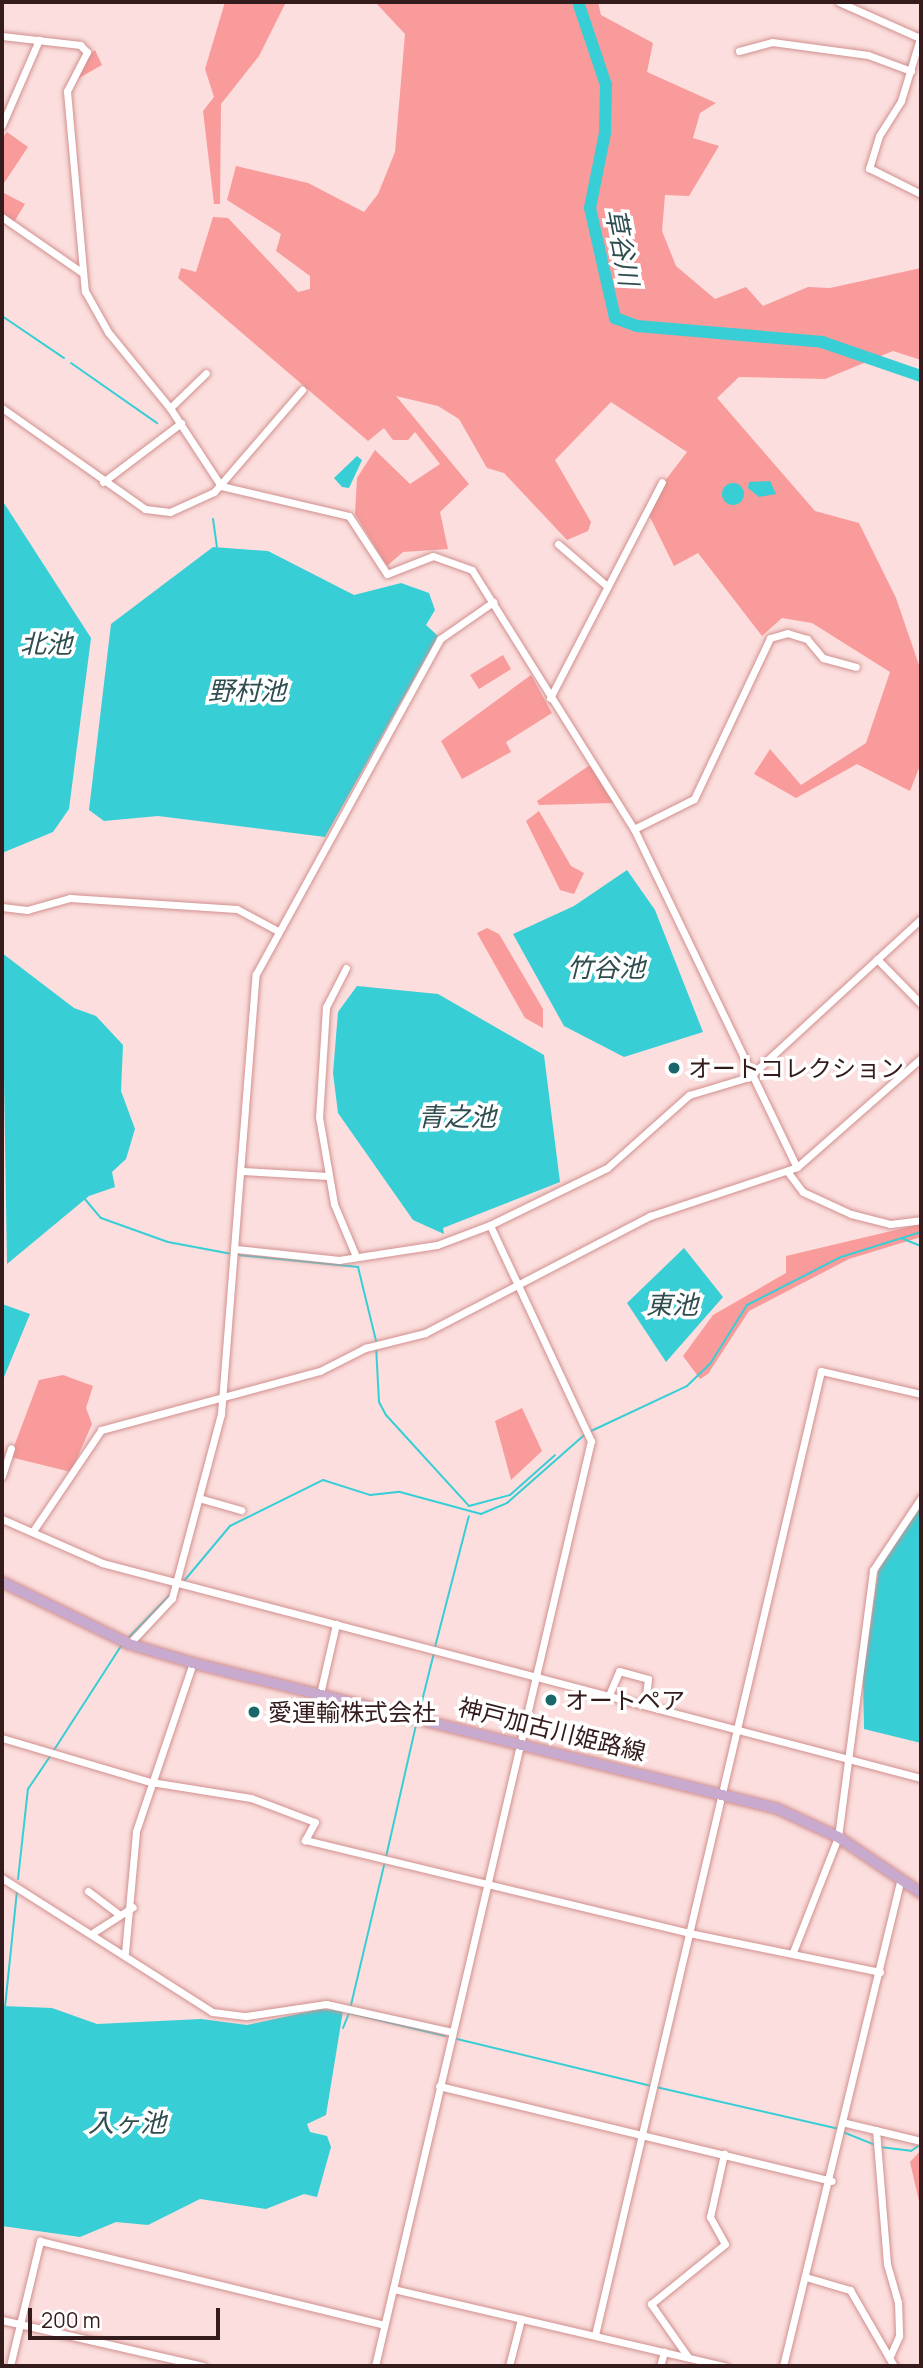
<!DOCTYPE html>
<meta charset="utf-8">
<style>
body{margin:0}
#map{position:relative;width:923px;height:2368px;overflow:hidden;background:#fbdedd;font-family:Manrope,"Noto Sans JP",sans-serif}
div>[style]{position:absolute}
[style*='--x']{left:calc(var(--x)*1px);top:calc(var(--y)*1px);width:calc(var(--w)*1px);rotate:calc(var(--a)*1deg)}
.green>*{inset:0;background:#f89b9a}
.water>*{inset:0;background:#37ced6}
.round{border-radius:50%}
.stream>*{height:2px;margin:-1px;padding:0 1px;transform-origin:1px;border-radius:1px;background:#37ced6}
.river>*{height:12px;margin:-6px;padding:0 6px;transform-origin:6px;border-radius:6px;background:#37ced6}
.roads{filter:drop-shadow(0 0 2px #d1908f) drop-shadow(0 0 2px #d1908f)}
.minor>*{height:7px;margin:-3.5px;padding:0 3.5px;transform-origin:3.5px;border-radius:3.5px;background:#fff}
.primary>*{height:10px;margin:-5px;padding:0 5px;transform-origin:5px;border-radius:5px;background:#c9aacf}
.dots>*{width:19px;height:19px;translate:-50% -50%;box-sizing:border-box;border:4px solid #fff;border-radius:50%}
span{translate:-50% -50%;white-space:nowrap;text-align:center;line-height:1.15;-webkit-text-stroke:7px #fff;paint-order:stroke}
.poi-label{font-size:24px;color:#351c1c}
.left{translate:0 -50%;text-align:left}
.street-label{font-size:24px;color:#351c1c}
.water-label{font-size:26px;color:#2f4d4f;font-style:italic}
.frame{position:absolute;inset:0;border:4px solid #351c1c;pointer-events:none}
.scale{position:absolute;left:28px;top:2308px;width:192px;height:32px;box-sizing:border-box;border:4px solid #351c1c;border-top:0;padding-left:9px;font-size:21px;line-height:24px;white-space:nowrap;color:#351c1c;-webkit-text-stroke:5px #fff;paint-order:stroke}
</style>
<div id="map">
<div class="green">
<div style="clip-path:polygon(225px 2px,286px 2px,259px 56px,221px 104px,220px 204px,214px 204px,203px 111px,214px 97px,205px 69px)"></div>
<div style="clip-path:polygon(375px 2px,598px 2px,601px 15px,653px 43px,647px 72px,716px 103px,700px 113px,693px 138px,719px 146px,689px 196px,665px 195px,662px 231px,676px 266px,715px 299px,746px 287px,763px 306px,808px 287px,830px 288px,921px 268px,921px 360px,893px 351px,825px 379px,739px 377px,717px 398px,815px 511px,859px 523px,896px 598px,921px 671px,921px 763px,910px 791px,857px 764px,796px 798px,754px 774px,770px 749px,801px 785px,866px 743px,890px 672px,812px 623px,782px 618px,762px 636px,698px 553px,674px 566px,645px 507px,687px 452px,611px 402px,555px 460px,591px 522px,588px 531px,567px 540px,504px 473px,487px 468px,459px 419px,438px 406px,396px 396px,469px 484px,440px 512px,448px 549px,403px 552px,387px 566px,355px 514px,357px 478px,375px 450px,410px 484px,440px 464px,415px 432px,408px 440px,393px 440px,384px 428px,368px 441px,178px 278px,181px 268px,196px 272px,213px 217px,228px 218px,298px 292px,310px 289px,310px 276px,276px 251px,281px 234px,227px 200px,236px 166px,308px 183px,364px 212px,378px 194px,395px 152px,405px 34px)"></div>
<div style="clip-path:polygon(95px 50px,102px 65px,72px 82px,88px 55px)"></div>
<div style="clip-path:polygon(7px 132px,28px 147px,2px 186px,2px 138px)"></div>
<div style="clip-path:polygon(2px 192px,25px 204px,14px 222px,2px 213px)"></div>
<div style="clip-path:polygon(503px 655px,511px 669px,479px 689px,470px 675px)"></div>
<div style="clip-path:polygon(531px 675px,552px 713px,506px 742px,511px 752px,462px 779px,441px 741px)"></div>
<div style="clip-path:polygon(590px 765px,614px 803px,539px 805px,537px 801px)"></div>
<div style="clip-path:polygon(539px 811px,571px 866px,584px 873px,574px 894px,560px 890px,526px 821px)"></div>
<div style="clip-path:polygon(487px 928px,499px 934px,543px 1009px,543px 1028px,525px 1018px,477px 933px)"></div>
<div style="clip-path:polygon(921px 1224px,921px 1237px,849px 1259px,749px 1311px,708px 1374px,700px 1379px,683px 1356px,713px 1315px,786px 1273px,786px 1256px)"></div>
<div style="clip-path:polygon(63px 1375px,93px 1386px,86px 1408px,92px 1424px,71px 1472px,10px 1457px,39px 1380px)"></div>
<div style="clip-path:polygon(522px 1408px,542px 1451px,511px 1480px,495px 1421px)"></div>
<div style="clip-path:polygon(921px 2150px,921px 2210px,910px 2162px)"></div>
</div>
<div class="water">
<div style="clip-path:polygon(357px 456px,362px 460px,349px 488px,342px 487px,334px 478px)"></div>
<div style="clip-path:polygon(770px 481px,776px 494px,759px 497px,748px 488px,749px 482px)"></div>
<div class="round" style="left:722px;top:483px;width:22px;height:22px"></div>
<div style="clip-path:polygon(2px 500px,91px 638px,69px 809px,53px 832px,2px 853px)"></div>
<div style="clip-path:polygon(213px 547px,268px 551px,354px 595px,401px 583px,429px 593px,435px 610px,426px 625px,438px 636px,325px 837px,158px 816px,104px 821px,89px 810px,111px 624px)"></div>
<div style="clip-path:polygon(627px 870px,655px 910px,703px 1032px,624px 1057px,564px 1026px,513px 934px,574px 906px)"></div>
<div style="clip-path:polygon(2px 953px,74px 1008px,96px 1016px,123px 1045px,121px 1091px,135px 1129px,126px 1159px,112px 1172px,115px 1187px,89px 1196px,7px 1264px)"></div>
<div style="clip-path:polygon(357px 986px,438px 994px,544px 1055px,560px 1182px,443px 1228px,444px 1234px,413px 1220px,338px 1113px,333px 1073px,338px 1012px)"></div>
<div style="clip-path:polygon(684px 1248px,723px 1297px,666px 1362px,627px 1303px)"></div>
<div style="clip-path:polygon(2px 1304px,30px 1314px,2px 1382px)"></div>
<div style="clip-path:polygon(921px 1507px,921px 1743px,864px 1729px,863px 1677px,879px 1566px)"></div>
<div style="clip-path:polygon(2px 2006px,52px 2008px,97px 2024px,201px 2019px,247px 2025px,321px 2009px,343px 2011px,326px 2115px,307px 2124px,310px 2132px,327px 2136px,331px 2147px,317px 2197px,304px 2194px,266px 2209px,200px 2199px,148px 2225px,116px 2222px,80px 2237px,2px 2226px)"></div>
</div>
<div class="stream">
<div style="--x:2;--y:316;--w:75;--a:34.1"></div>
<div style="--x:71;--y:363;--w:105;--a:34.9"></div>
<div style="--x:213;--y:519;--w:28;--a:82"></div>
<div style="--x:84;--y:1198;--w:26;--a:50"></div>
<div style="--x:101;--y:1218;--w:71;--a:19.7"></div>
<div style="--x:168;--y:1242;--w:65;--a:10.6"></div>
<div style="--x:901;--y:1238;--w:22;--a:22"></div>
<div style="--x:238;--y:1255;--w:121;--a:5.7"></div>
<div style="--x:358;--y:1267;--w:76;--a:76.3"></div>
<div style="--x:376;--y:1346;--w:56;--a:86.9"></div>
<div style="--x:379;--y:1402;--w:15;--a:62"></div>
<div style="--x:386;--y:1415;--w:123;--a:47.6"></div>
<div style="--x:469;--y:1506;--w:42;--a:-15"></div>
<div style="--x:510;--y:1495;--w:60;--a:-41.6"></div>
<div style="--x:589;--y:1432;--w:108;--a:-25.1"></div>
<div style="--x:687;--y:1386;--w:32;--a:-44"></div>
<div style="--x:710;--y:1364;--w:70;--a:-57.9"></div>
<div style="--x:747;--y:1305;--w:106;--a:-27.1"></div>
<div style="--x:841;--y:1257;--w:84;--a:-17.4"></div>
<div style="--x:184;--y:1581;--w:72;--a:-50.1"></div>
<div style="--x:230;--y:1526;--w:104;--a:-26.3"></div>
<div style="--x:323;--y:1480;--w:49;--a:17.7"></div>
<div style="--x:370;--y:1495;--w:30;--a:-6"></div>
<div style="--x:400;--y:1492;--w:84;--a:15.2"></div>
<div style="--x:481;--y:1514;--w:28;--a:-23"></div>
<div style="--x:507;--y:1503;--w:103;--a:-41.4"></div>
<div style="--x:129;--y:1637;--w:59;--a:-45.7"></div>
<div style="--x:435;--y:1647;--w:135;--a:-75.5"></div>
<div style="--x:419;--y:1713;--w:62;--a:-76"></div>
<div style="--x:54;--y:1750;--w:124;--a:-57.2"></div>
<div style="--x:386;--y:1857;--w:135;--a:-77.2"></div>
<div style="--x:18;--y:1879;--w:91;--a:-83.7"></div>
<div style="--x:28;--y:1789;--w:41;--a:-55.9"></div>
<div style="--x:351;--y:2005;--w:144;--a:-76.7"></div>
<div style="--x:5;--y:2007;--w:117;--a:-84.1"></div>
<div style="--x:343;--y:2028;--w:16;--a:-68"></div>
<div style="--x:349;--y:2013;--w:99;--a:13.5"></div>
<div style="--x:457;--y:2039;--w:200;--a:13.6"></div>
<div style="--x:656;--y:2087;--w:188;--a:12.9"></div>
<div style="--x:843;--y:2132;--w:35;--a:22"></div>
<div style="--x:880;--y:2147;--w:31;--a:7"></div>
<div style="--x:911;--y:2151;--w:12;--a:-35"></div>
</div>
<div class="river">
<div style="--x:578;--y:2;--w:88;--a:71.4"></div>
<div style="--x:606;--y:85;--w:48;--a:91.2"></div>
<div style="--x:605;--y:133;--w:76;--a:101.3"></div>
<div style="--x:590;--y:208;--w:113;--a:77.2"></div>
<div style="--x:615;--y:318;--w:23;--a:20"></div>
<div style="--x:637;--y:326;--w:186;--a:4.9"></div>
<div style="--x:822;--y:342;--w:105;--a:19"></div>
</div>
<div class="roads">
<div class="minor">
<div style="--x:839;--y:2;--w:89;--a:24"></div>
<div style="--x:921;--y:35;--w:69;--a:106.9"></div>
<div style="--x:901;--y:101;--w:41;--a:122.2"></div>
<div style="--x:879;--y:136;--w:34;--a:107"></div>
<div style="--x:869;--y:168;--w:58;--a:26.6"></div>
<div style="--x:2;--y:36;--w:79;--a:6.6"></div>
<div style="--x:80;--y:45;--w:10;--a:45"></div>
<div style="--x:87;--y:52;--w:44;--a:117.1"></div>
<div style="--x:67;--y:91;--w:201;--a:84.9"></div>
<div style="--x:85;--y:291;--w:47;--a:60.7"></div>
<div style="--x:108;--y:332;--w:98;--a:50.8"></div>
<div style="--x:170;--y:408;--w:93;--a:56.8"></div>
<div style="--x:739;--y:51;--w:34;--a:-15"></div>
<div style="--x:772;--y:42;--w:97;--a:7.7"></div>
<div style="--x:868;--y:55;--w:46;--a:20.4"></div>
<div style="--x:2;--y:125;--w:93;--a:-66.5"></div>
<div style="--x:2;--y:217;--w:98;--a:34.7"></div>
<div style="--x:2;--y:408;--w:175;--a:35.2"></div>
<div style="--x:145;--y:509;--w:25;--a:7"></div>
<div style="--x:170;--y:512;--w:48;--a:-24.4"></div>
<div style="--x:214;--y:492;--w:135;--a:-49.2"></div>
<div style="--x:170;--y:408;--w:50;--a:-44.2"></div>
<div style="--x:103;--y:482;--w:98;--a:-37.1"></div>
<div style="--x:221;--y:486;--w:131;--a:13.2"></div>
<div style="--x:349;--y:516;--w:69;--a:56.8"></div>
<div style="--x:387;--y:574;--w:49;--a:-21.4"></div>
<div style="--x:433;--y:556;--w:41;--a:19.7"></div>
<div style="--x:472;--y:570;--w:305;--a:58"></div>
<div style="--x:634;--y:829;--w:375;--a:64.3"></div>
<div style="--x:558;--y:544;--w:65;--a:40.6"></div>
<div style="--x:550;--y:698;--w:243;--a:-62.6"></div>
<div style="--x:634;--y:829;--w:67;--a:-26.6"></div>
<div style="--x:694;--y:799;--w:178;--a:-64.7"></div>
<div style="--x:770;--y:638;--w:18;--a:-16"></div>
<div style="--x:787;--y:633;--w:21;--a:17"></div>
<div style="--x:807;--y:639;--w:25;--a:50"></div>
<div style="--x:823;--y:658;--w:34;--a:15"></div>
<div style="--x:2;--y:907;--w:25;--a:7"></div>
<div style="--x:27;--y:910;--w:45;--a:-15.6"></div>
<div style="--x:70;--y:898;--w:167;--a:3.8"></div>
<div style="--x:237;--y:909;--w:47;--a:28.2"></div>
<div style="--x:877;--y:959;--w:63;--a:45.6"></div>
<div style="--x:346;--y:968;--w:44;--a:117.1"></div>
<div style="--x:326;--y:1007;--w:110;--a:93.6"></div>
<div style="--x:319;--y:1117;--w:88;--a:80.2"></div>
<div style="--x:334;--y:1204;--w:54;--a:67.2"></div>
<div style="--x:243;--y:1171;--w:85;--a:3.4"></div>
<div style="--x:787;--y:1171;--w:26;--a:53"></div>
<div style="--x:803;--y:1192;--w:53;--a:24.6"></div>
<div style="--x:851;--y:1214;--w:40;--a:14.4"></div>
<div style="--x:890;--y:1224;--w:31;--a:-7"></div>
<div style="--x:236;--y:1249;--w:104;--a:6.1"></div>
<div style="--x:339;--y:1260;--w:99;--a:-8.7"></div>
<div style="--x:437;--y:1245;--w:57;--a:-20.7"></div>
<div style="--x:490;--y:1225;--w:130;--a:-26"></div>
<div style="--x:607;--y:1168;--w:110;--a:-41.7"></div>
<div style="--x:689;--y:1095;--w:63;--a:-16.7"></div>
<div style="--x:749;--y:1077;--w:234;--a:-42.6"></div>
<div style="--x:2;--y:1476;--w:29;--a:-72"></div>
<div style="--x:199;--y:1498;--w:44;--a:15.9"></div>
<div style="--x:2;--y:1519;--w:109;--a:23.7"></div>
<div style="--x:102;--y:1563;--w:847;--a:14.71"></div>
<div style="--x:33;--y:1531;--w:122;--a:-56"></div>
<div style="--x:101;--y:1430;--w:227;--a:-15.1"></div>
<div style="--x:320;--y:1371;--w:51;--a:-27.1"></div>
<div style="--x:365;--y:1348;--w:62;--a:-14"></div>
<div style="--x:425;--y:1333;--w:254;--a:-27.5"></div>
<div style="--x:650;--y:1216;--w:155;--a:-18.4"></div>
<div style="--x:797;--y:1167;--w:165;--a:-41.3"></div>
<div style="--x:129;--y:1644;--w:63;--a:-46.9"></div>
<div style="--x:172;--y:1598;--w:190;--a:-75.1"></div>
<div style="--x:221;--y:1414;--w:441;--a:-85.5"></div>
<div style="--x:256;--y:974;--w:382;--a:-61.2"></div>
<div style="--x:440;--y:639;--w:65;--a:-34.9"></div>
<div style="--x:320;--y:1694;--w:72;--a:-77.1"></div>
<div style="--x:609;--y:1695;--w:26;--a:-67"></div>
<div style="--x:619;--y:1671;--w:30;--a:15"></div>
<div style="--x:648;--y:1679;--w:26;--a:97"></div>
<div style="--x:2;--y:1738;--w:155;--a:16.5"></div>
<div style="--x:151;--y:1782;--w:101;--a:9.1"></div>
<div style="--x:251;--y:1798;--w:68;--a:20.6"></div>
<div style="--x:315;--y:1822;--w:21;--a:119"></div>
<div style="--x:305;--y:1840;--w:395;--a:13.6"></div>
<div style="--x:689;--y:1933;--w:195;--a:11.5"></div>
<div style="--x:2;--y:1878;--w:249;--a:32.5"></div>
<div style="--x:212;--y:2012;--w:34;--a:7"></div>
<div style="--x:246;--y:2016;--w:81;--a:-8.5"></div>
<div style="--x:326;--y:2004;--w:129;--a:12.5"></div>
<div style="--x:88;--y:1891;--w:39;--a:37"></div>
<div style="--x:94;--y:1932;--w:46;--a:-32.7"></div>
<div style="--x:793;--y:1952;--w:123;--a:-68.6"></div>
<div style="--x:838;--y:1837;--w:269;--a:-82.5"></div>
<div style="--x:873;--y:1570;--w:87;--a:-56.3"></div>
<div style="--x:125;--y:1953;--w:122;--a:-84.8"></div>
<div style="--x:136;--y:1831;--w:177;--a:-71.3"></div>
<div style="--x:439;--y:2086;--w:404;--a:13.6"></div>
<div style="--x:846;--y:2123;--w:77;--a:13.5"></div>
<div style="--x:876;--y:2130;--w:134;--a:85.3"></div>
<div style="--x:887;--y:2264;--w:40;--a:74"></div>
<div style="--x:898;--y:2302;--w:34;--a:88"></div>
<div style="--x:899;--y:2336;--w:22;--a:114"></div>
<div style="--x:809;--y:2278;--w:43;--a:16.3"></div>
<div style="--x:850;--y:2290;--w:88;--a:59.9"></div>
<div style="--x:393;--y:2289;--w:341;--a:13.1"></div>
<div style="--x:2;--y:2320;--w:206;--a:12.9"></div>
<div style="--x:595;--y:2335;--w:990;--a:-76.81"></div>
<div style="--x:821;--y:1371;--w:103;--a:13"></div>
<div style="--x:688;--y:2357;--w:65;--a:-124.9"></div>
<div style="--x:651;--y:2304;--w:95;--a:-39"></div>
<div style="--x:725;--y:2244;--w:31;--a:-119"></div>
<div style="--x:710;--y:2217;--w:65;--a:-77.5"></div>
<div style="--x:10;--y:2366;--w:129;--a:-76.5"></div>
<div style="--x:40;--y:2241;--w:354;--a:13.7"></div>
<div style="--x:375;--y:2366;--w:950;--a:-76.86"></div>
<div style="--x:591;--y:1441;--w:238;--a:-115.1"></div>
<div style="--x:509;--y:2366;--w:49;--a:-75.7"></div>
<div style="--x:660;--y:2366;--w:15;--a:-74"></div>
<div style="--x:783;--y:2366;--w:502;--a:-76.41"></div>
</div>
<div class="primary">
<div style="--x:2;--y:1582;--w:141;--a:26"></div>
<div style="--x:129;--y:1644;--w:67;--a:16.5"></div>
<div style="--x:193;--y:1663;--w:603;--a:14.01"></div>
<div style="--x:778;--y:1809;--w:66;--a:25"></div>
<div style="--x:838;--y:1837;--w:100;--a:34"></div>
</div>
</div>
<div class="dots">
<div style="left:674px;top:1068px;background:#19676b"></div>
<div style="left:551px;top:1700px;background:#19676b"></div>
<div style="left:254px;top:1712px;background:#19676b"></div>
</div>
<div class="poi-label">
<span class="left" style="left:688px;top:1068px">オートコレクション</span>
<span class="left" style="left:565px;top:1700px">オートペア</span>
<span class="left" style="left:268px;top:1712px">愛運輸株式会社</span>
</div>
<div class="street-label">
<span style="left:552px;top:1729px;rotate:14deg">神戸加古川姫路線</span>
</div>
<div class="water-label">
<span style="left:622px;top:247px;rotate:79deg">草谷川</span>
<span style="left:46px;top:644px">北池</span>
<span style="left:247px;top:691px">野村池</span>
<span style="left:606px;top:968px">竹谷池</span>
<span style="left:457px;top:1117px">青之池</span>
<span style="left:672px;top:1305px">東池</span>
<span style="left:127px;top:2123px">入ヶ池</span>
</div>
<div class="frame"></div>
<div class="scale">200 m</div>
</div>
